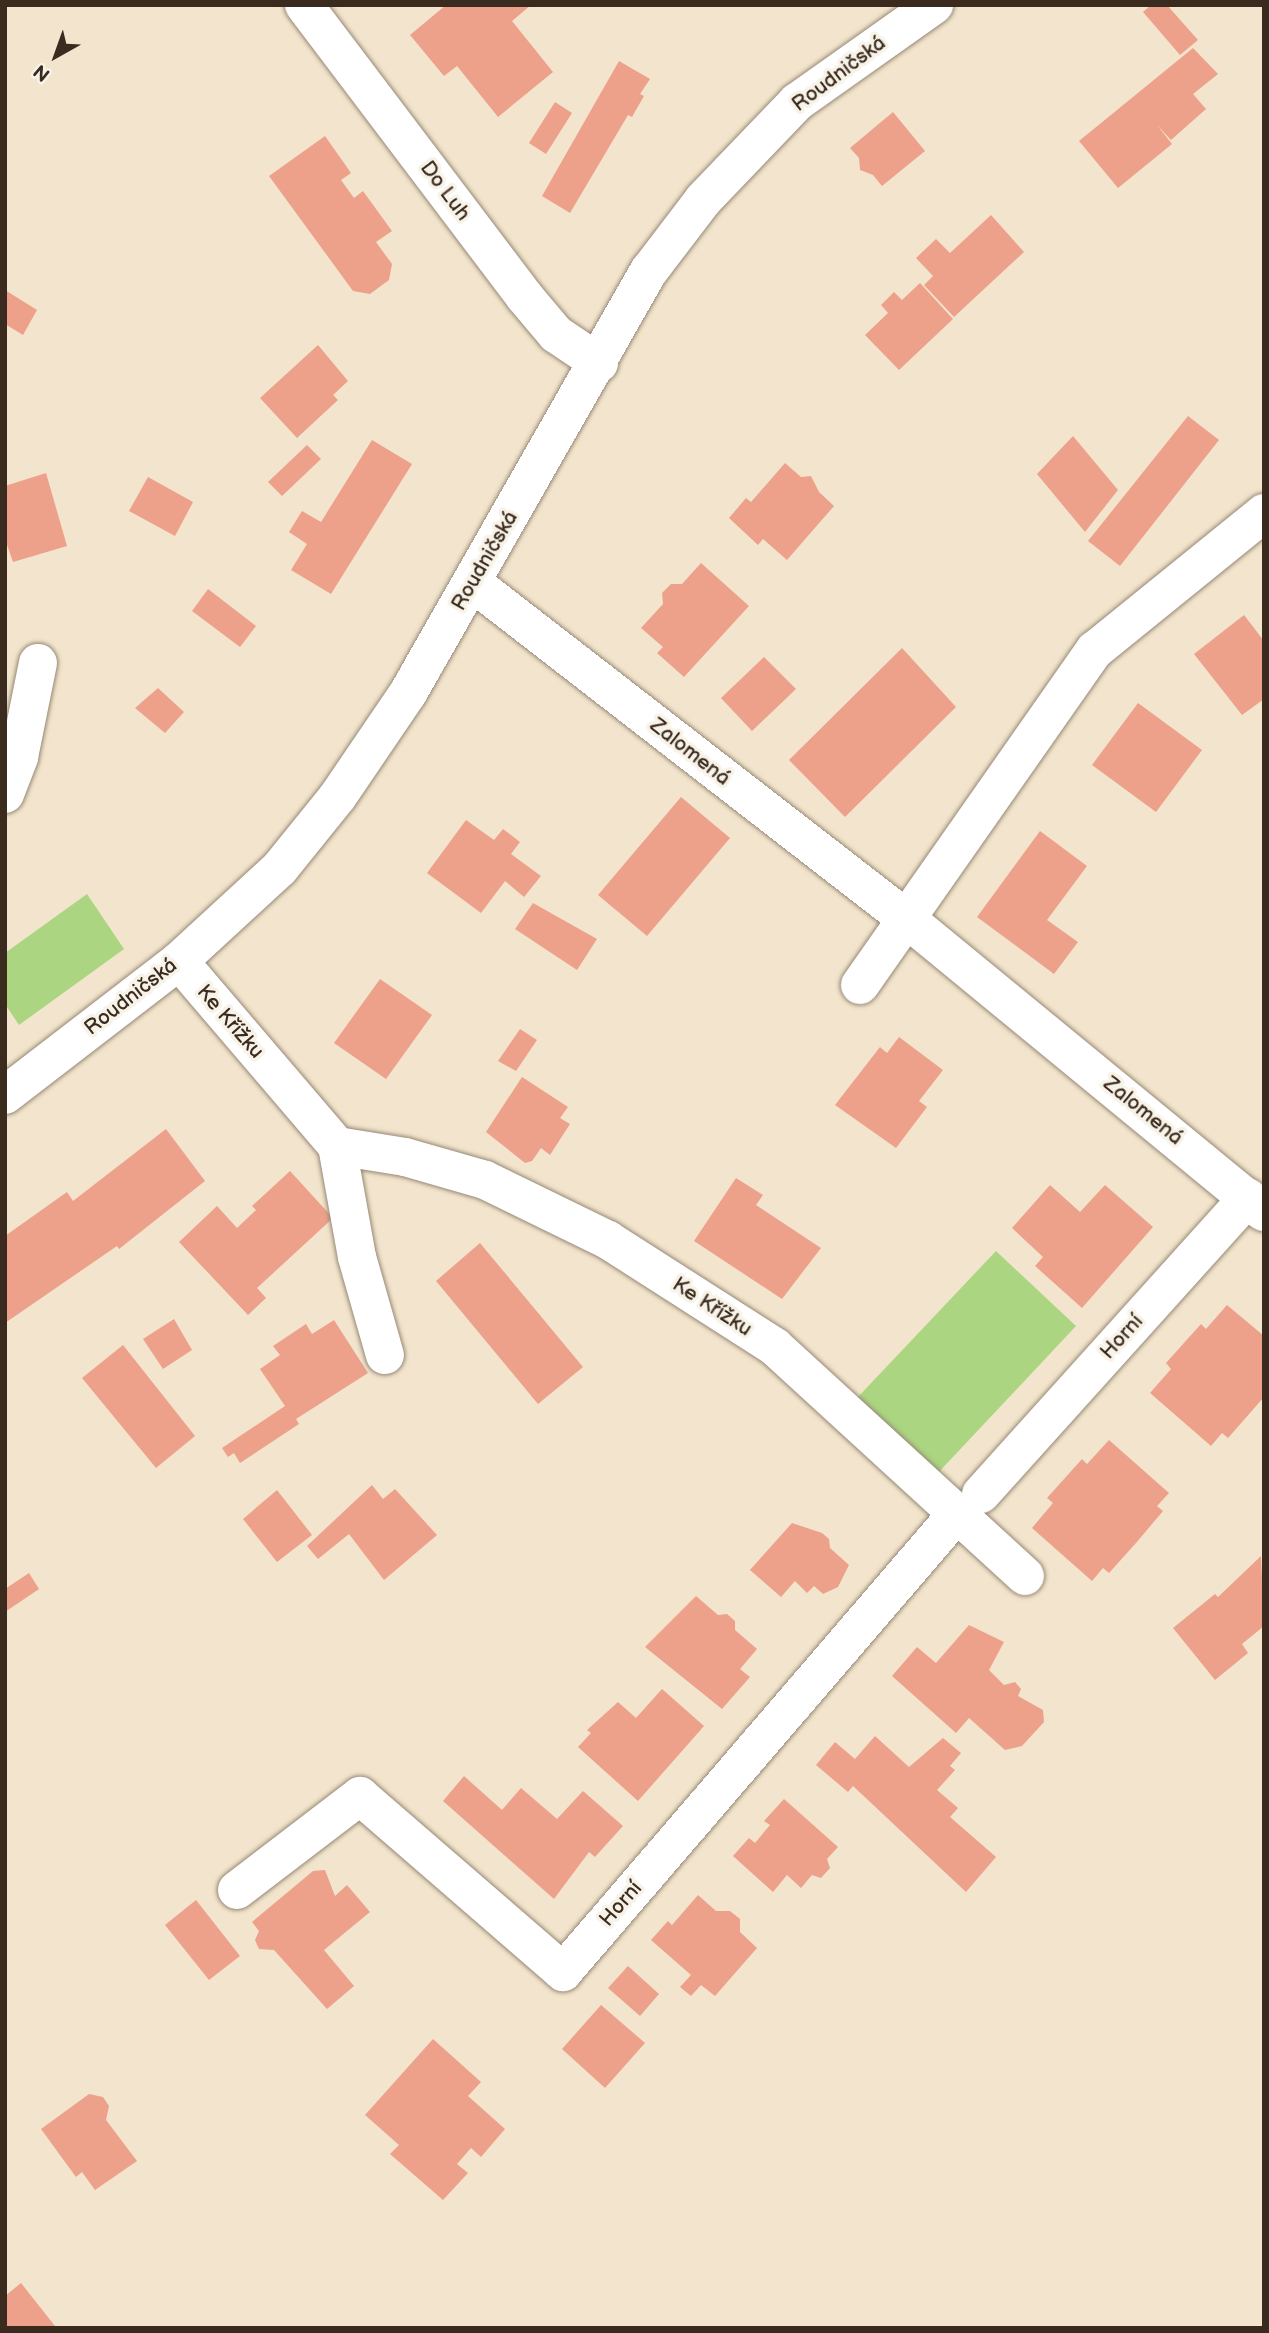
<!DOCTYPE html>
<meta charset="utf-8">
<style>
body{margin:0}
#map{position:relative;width:1269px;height:2333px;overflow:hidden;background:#f3e5cd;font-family:"Balsamiq Sans",sans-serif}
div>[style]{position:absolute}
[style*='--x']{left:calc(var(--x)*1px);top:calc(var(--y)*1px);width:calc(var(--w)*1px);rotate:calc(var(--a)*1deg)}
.green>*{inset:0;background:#abd580}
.building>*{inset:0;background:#eda08a}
.roads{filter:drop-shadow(0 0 2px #978876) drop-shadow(0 0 2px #978876)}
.minor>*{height:38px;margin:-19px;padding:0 19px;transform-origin:19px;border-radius:19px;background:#fff}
span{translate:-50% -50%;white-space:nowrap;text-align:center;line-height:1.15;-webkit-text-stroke:7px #f7f3e8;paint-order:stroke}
.street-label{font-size:21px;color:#3b2a1e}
.frame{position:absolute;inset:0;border:7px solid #3b2a1e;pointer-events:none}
.north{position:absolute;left:21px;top:21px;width:70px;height:70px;-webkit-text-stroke:5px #f7f3e8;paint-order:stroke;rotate:220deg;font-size:19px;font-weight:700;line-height:28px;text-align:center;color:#3b2a1e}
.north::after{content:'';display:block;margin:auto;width:24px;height:32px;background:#3b2a1e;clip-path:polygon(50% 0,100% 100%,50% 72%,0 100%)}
</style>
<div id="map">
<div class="green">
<div style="clip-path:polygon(87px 894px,124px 949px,19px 1025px,5px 1004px,5px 953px)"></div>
<div style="clip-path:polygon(996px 1251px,1076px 1326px,937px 1474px,857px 1398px)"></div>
</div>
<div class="building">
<div style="clip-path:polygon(446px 5px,531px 5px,512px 21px,553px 72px,498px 117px,457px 66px,444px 76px,410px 35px)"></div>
<div style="clip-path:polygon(1151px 5px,1167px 5px,1198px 40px,1180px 55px,1143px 12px)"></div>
<div style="clip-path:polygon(1193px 48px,1218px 74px,1193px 94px,1206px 109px,1171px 140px,1157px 125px,1172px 144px,1118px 188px,1079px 141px)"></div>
<div style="clip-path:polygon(619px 61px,650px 79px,640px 94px,644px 96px,632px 117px,628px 115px,570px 213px,542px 196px)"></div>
<div style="clip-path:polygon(555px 102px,572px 113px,546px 154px,529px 143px)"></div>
<div style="clip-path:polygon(893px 112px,925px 151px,882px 186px,873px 175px,860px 170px,859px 158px,850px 148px)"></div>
<div style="clip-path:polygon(325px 136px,351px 173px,341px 180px,354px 198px,363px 191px,392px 231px,376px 242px,392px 264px,389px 280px,370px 294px,353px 291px,269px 176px)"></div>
<div style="clip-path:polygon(991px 215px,1024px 252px,954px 317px,924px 285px,933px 276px,916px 258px,936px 239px,950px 253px)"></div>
<div style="clip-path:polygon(920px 283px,953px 319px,899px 370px,865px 335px,888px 313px,881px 305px,894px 292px,902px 300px)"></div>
<div style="clip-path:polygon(5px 290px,37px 310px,23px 335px,5px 324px)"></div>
<div style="clip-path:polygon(318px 345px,348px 381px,333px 395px,338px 400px,297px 438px,260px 398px)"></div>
<div style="clip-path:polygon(1188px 416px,1219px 440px,1120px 566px,1088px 541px)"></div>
<div style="clip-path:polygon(1073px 436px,1118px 490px,1085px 532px,1037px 474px)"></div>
<div style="clip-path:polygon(372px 440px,412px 464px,331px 594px,291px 570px,307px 544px,289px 532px,302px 511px,321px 522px)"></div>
<div style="clip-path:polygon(307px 445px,321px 459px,282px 496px,268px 482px)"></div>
<div style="clip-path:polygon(785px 463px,801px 477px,811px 476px,819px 492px,834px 506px,787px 560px,763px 539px,758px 545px,729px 518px,746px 498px,751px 502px)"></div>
<div style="clip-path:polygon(46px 473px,67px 546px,13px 562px,5px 539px,5px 486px)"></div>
<div style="clip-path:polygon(148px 477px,193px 502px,175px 536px,129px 511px)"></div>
<div style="clip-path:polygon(701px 563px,749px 606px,684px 677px,657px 653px,663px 647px,641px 628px,663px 604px,662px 593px,671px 584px,682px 584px)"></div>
<div style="clip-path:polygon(208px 589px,256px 626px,240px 647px,192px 611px)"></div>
<div style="clip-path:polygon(1244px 615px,1264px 641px,1264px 699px,1242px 715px,1194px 654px)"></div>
<div style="clip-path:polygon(902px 648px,956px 707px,845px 817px,789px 760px)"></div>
<div style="clip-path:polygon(764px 657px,796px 689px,752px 731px,721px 698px)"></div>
<div style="clip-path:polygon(158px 688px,184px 712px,165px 733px,135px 708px)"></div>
<div style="clip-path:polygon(1138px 703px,1202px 750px,1156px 812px,1092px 765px)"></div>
<div style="clip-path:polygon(681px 797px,730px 838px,647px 936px,598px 895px)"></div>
<div style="clip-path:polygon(466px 820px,494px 840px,503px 829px,520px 842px,511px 854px,541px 876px,524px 897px,505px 881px,481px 913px,427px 873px)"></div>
<div style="clip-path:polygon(1040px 831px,1087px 866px,1047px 920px,1078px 942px,1054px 974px,977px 917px)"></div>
<div style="clip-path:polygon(533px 903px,597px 939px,577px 970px,515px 929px)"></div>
<div style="clip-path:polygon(380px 979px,432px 1015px,386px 1079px,334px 1043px)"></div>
<div style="clip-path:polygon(520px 1029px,537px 1040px,516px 1071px,498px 1061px)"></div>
<div style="clip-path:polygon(899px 1037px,943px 1070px,919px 1101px,927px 1107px,896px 1148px,835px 1105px,880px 1047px,887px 1053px)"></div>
<div style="clip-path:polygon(522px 1077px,568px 1107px,560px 1118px,570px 1124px,550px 1155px,541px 1148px,532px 1161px,525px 1163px,486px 1132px)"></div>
<div style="clip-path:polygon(166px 1129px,205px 1181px,119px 1249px,117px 1246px,5px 1323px,5px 1236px,67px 1192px,73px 1201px)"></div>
<div style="clip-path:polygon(290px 1171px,333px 1218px,257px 1288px,266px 1298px,248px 1315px,179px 1242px,217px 1206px,237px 1228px,256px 1210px,252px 1206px)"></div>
<div style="clip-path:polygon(736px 1178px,763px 1195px,756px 1205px,821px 1248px,782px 1299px,694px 1241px)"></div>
<div style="clip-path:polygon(1050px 1185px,1080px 1212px,1105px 1185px,1153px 1227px,1082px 1308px,1035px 1266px,1043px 1257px,1012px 1228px)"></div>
<div style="clip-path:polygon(480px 1243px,583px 1367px,538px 1404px,436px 1281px)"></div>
<div style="clip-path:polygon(1227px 1305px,1264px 1336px,1264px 1397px,1228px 1438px,1222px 1433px,1211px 1446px,1150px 1393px,1171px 1369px,1166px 1363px,1183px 1344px,1201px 1324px,1206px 1329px)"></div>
<div style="clip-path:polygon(174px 1319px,192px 1350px,163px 1369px,143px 1339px)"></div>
<div style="clip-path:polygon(334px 1320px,368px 1373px,296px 1419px,299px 1424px,240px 1463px,234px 1453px,228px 1457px,222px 1448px,285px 1406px,260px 1369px,280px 1355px,273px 1346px,306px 1324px,312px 1334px)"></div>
<div style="clip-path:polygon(123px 1345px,195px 1436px,156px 1468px,82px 1378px)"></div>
<div style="clip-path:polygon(1109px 1440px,1169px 1493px,1157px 1506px,1163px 1511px,1136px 1543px,1109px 1573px,1103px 1568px,1092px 1581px,1032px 1528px,1053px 1503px,1047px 1498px,1082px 1459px,1087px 1464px)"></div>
<div style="clip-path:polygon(372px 1485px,383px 1499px,395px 1489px,437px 1535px,384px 1580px,349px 1534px,318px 1559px,307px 1546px)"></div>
<div style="clip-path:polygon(277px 1490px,312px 1535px,277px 1562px,243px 1519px)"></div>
<div style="clip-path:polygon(792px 1523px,822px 1533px,829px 1539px,830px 1548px,849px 1565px,838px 1587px,823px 1594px,814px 1586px,807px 1593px,795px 1581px,781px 1597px,750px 1570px)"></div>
<div style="clip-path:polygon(1261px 1556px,1264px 1626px,1242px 1644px,1248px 1653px,1215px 1680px,1173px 1628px,1215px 1594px,1218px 1597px)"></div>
<div style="clip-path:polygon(29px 1573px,39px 1589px,5px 1612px,5px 1589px)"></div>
<div style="clip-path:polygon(696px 1596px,718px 1615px,727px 1614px,735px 1621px,735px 1630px,757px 1649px,740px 1669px,750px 1677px,722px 1709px,645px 1647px)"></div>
<div style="clip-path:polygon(969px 1625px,1004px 1642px,989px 1670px,1004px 1685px,1015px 1682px,1021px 1689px,1018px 1696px,1043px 1710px,1044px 1722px,1022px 1746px,1005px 1750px,969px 1718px,956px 1733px,892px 1676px,917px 1647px,936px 1663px)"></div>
<div style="clip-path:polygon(662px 1689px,704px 1726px,638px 1801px,578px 1747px,591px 1733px,587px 1730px,618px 1702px,636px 1718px)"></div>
<div style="clip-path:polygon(875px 1736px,909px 1767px,943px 1738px,961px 1753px,950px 1766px,955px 1770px,937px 1790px,958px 1808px,950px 1817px,996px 1857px,966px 1892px,853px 1786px,848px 1792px,816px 1765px,835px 1742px,855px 1759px)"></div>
<div style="clip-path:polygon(464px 1776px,502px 1810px,521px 1788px,557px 1819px,583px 1791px,623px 1826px,595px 1857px,589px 1852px,554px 1899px,443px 1801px)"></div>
<div style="clip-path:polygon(784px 1799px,838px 1847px,827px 1859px,830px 1868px,821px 1878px,812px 1875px,801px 1888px,787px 1875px,773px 1892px,733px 1856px,749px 1838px,755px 1843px,770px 1825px,764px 1821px)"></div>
<div style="clip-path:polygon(325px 1870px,335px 1896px,347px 1885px,370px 1912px,324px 1950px,354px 1986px,327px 2009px,274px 1950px,259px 1949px,255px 1940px,259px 1931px,252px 1922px,313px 1871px)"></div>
<div style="clip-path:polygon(698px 1895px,716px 1911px,730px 1911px,740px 1919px,740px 1932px,757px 1948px,715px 1996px,701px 1985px,691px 1996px,680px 1987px,691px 1975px,651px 1940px,668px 1921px,672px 1925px)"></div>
<div style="clip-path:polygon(196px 1900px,240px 1956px,209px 1980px,165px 1925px)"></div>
<div style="clip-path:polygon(628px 1966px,659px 1994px,640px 2016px,608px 1988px)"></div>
<div style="clip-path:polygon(601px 2005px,645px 2043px,605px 2088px,562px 2049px)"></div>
<div style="clip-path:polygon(433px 2039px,481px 2082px,468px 2096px,505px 2129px,481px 2157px,471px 2148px,457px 2164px,468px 2173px,443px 2200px,390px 2154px,399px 2145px,365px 2115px)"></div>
<div style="clip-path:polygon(89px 2094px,103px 2097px,109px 2106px,106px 2120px,137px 2161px,95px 2190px,82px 2172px,76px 2177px,41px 2129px)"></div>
<div style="clip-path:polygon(21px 2283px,55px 2326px,53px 2328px,5px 2328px,5px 2296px)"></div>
</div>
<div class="roads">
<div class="minor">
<div style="--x:304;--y:5;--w:365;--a:52.9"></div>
<div style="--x:524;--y:296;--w:50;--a:49.9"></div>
<div style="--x:556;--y:334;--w:52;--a:34"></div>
<div style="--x:473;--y:583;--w:550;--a:37.77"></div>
<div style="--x:908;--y:920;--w:460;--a:39.4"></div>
<div style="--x:5;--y:794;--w:40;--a:-69"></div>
<div style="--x:19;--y:757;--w:96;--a:-78.6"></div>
<div style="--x:179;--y:961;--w:243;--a:49.5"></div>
<div style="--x:337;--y:1146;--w:69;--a:9.2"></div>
<div style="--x:405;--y:1157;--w:83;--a:16"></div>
<div style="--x:485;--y:1180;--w:137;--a:26"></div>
<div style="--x:608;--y:1240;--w:198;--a:32.6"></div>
<div style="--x:775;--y:1347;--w:339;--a:42.5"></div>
<div style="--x:860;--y:985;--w:409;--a:-55"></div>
<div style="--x:1095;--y:650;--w:218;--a:-39"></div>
<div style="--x:5;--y:1095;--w:220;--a:-37.6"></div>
<div style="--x:179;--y:961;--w:137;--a:-42.6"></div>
<div style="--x:280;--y:868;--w:92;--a:-51.1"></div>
<div style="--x:338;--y:796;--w:125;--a:-55.8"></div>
<div style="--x:408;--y:693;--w:486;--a:-60.3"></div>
<div style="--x:649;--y:271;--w:89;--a:-52.7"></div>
<div style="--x:703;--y:200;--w:136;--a:-46.2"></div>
<div style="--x:797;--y:102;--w:168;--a:-35.3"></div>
<div style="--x:337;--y:1146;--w:113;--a:79.8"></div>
<div style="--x:357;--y:1257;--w:102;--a:74.1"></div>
<div style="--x:981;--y:1494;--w:399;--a:-48"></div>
<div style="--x:237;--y:1890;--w:155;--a:-37.4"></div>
<div style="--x:360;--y:1796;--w:269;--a:40.9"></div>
<div style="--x:563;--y:1972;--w:601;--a:-49.32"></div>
</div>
</div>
<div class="street-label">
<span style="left:839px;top:74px;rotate:-37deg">Roudničská</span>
<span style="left:445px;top:191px;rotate:53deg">Do Luh</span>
<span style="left:485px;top:561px;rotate:-60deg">Roudničská</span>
<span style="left:690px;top:752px;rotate:38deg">Zalomená</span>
<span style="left:131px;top:997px;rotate:-38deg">Roudničská</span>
<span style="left:230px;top:1022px;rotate:49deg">Ke Křížku</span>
<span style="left:1143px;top:1111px;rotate:39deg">Zalomená</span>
<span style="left:712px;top:1307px;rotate:33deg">Ke Křížku</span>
<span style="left:1122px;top:1337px;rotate:-48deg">Horní</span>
<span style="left:621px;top:1904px;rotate:-49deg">Horní</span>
</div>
<div class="frame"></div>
<div class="north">N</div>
</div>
